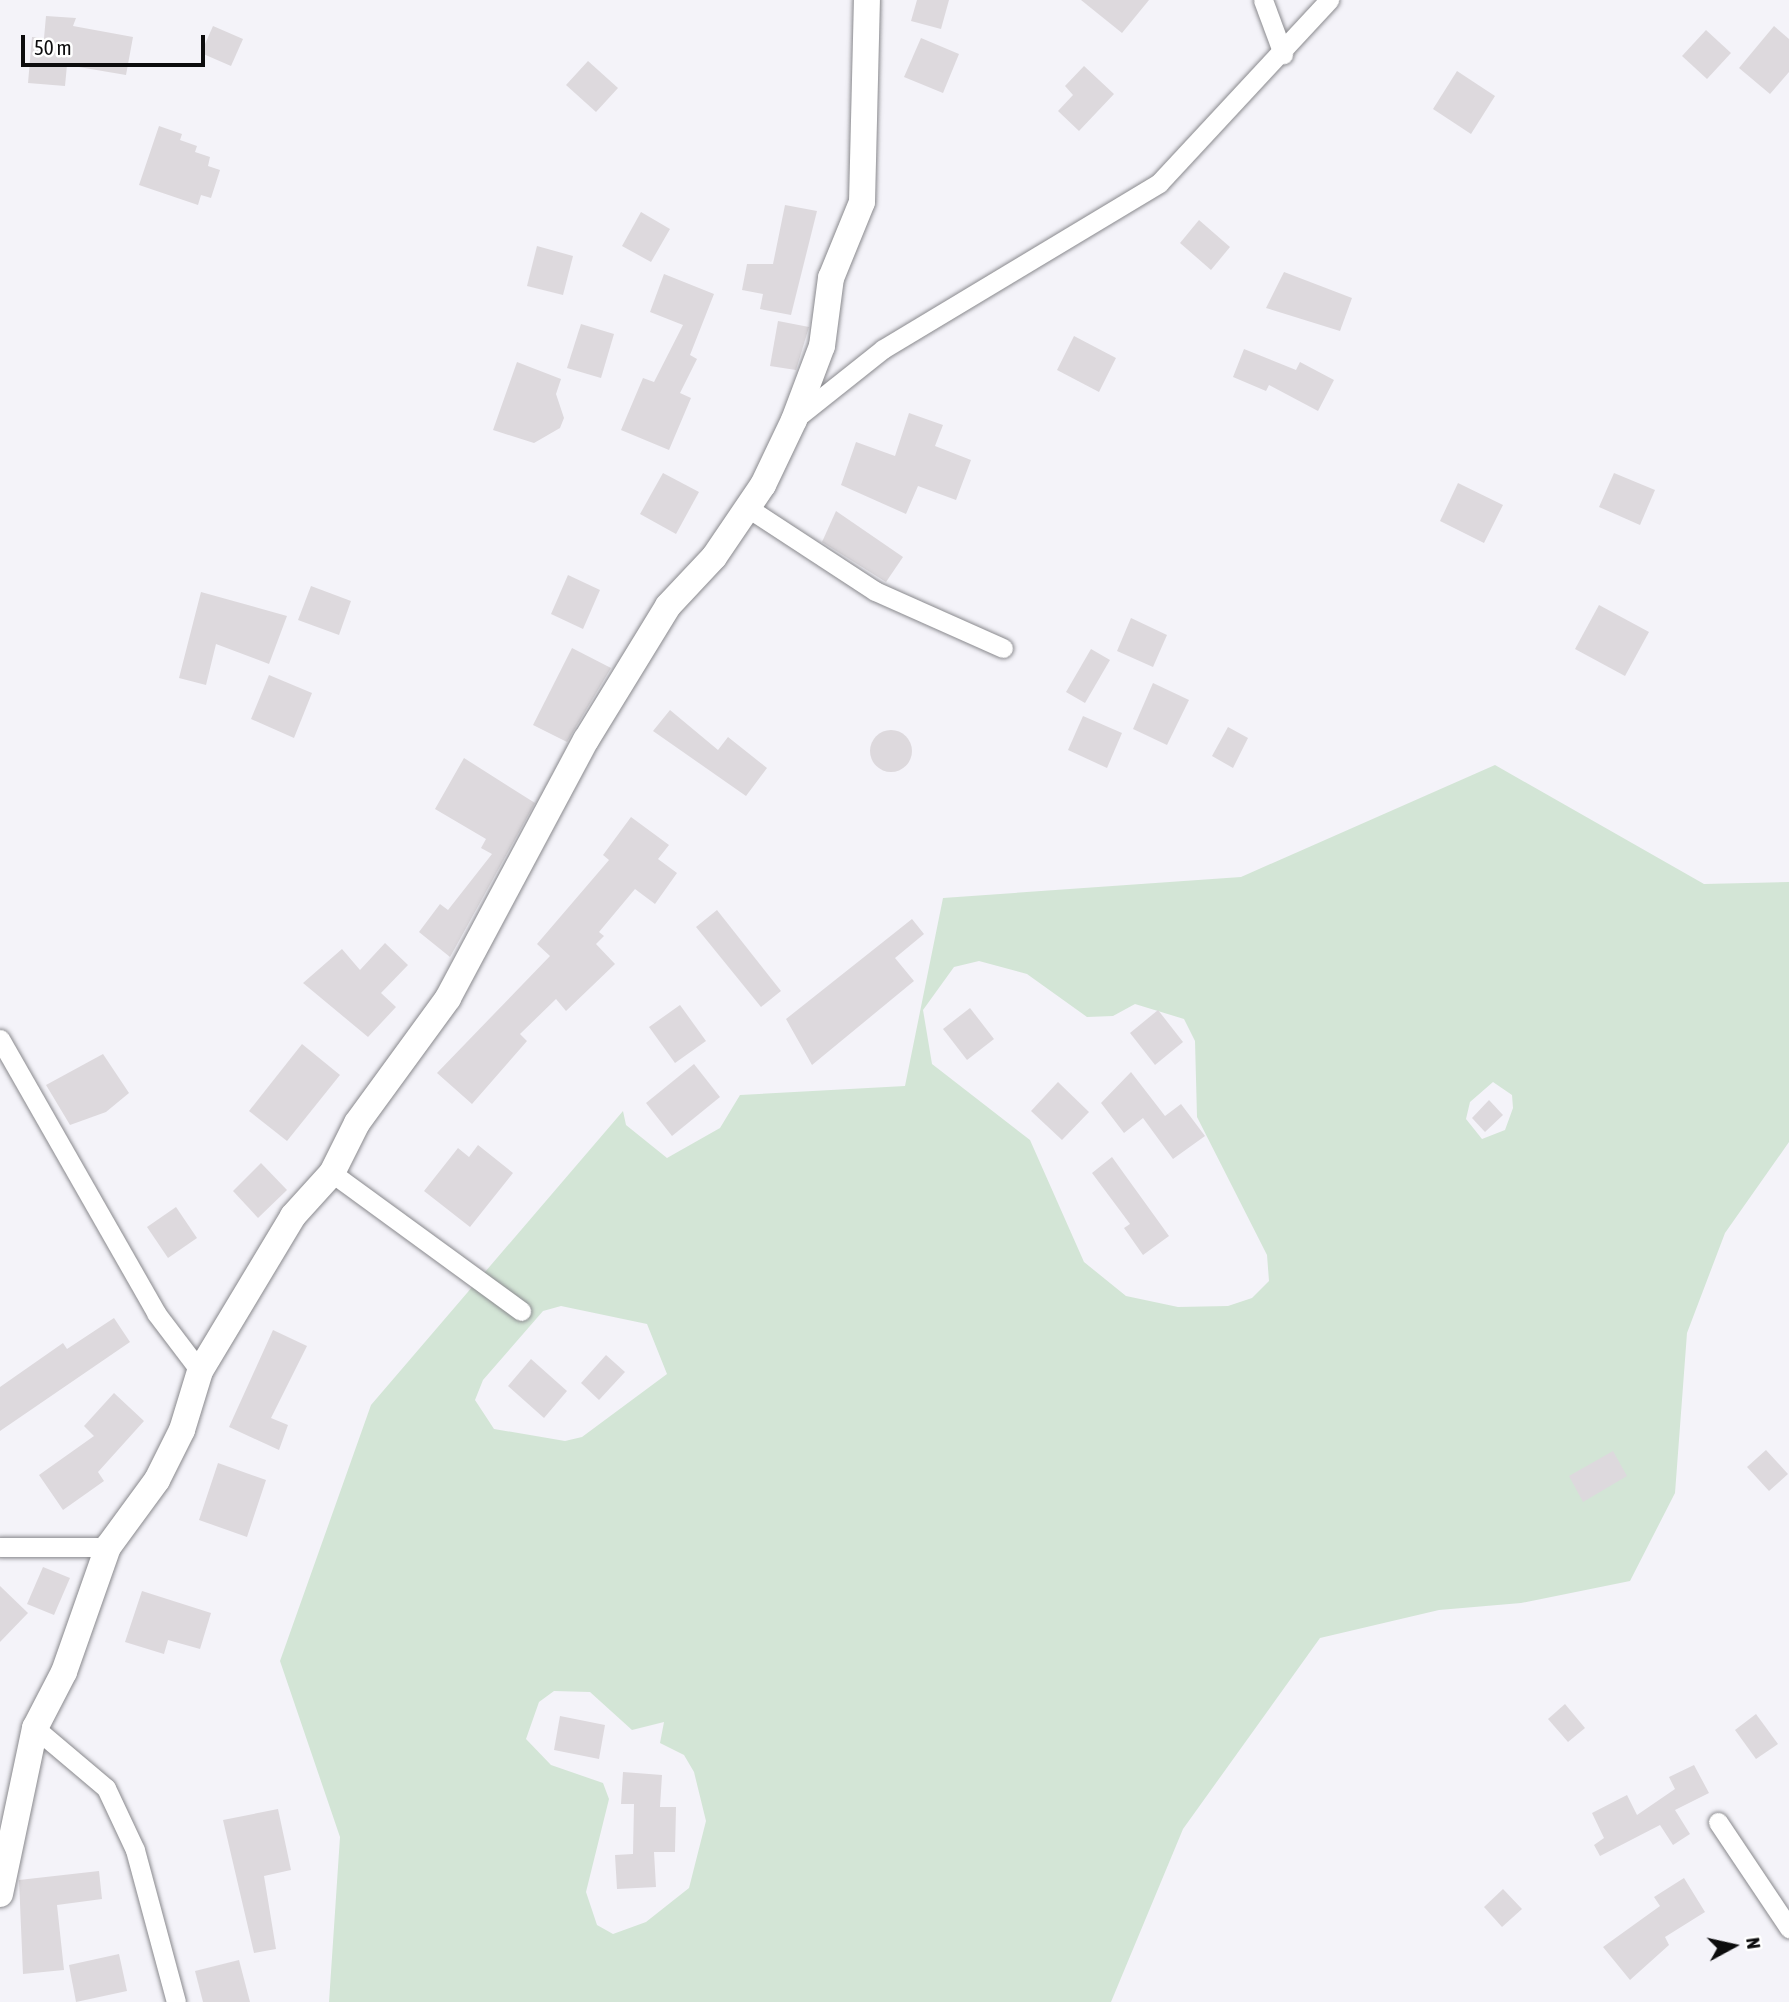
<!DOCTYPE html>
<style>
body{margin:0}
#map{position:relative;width:1789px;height:2002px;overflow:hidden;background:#f4f3f9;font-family:"Asap Condensed",sans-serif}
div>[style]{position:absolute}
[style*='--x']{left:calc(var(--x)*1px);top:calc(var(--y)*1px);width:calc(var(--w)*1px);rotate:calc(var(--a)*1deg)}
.green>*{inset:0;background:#d3e5d6}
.building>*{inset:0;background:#ddd9dd}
.round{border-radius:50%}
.roads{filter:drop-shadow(0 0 2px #89898d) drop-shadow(0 0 2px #89898d)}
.street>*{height:19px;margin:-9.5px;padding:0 9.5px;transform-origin:9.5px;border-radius:9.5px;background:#fff}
.secondary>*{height:26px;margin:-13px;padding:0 13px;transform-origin:13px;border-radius:13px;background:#fff}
span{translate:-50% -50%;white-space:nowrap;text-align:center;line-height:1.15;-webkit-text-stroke:6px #fff;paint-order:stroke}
.north{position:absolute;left:1698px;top:1911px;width:70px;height:70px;-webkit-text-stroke:5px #fff;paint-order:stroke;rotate:82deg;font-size:19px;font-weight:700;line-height:28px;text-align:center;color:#0c0c0d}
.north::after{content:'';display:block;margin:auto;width:24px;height:32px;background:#0c0c0d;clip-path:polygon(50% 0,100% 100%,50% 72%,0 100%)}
.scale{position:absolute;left:21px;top:35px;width:184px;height:32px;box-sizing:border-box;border:4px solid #0c0c0d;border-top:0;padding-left:9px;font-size:21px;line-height:24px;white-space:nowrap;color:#0c0c0d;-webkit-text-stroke:5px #fff;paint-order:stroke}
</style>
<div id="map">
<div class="green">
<div style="clip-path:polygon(evenodd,1495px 765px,1704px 884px,1789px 882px,1789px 1142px,1725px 1233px,1687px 1333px,1675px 1493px,1630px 1581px,1521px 1603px,1439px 1610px,1320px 1638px,1183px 1829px,1111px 2002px,329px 2002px,340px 1837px,280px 1661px,371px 1405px,623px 1111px,626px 1125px,667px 1158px,720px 1128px,740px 1095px,905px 1086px,943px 898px,1241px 877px,1495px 765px,979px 961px,1027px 974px,1087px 1017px,1113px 1016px,1135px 1004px,1184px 1019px,1195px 1041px,1197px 1117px,1267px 1255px,1269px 1281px,1252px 1298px,1228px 1306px,1178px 1307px,1126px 1296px,1084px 1262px,1030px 1140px,932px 1064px,923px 1010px,954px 967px,979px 961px,1495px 765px,1493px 1082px,1512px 1095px,1513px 1108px,1505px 1130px,1482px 1139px,1466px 1119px,1470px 1102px,1493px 1082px,1495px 765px,561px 1306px,647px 1324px,667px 1374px,582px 1437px,565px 1441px,494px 1429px,475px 1400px,483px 1380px,543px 1311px,561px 1306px,1495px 765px,554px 1691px,590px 1692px,632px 1730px,664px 1722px,660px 1743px,684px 1755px,694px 1772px,706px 1821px,689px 1888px,646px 1922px,613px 1934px,597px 1925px,586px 1892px,609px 1799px,603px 1783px,551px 1765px,526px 1739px,539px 1702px,554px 1691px)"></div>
</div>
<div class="building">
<div style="clip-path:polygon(917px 0,949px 0,941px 29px,911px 21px)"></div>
<div style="clip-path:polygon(1081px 0,1149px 0,1122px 33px)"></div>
<div style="clip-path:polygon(46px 16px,76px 18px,73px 26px,133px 37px,126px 75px,67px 65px,65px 86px,28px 83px,32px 37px,44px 38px)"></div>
<div style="clip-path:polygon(213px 26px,243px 39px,231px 66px,201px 53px)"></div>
<div style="clip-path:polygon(1774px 26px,1789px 39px,1789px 72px,1770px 94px,1739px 68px)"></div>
<div style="clip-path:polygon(1706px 30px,1731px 53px,1707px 79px,1682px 56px)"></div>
<div style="clip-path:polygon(921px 38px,959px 54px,943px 93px,904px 77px)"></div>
<div style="clip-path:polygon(588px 61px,618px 88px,596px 112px,566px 85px)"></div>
<div style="clip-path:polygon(1084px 66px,1114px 94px,1079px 131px,1058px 111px,1073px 95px,1065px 86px)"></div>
<div style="clip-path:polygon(1457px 71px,1495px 96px,1471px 134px,1433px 109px)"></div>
<div style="clip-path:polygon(159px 126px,182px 134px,180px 140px,197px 146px,195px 152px,210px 157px,208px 166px,220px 170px,211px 198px,201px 195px,198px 205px,139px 185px)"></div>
<div style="clip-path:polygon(785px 205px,817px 211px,791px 315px,760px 309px,763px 294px,742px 290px,747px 264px,773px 264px)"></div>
<div style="clip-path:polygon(641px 212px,670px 229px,651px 262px,622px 246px)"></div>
<div style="clip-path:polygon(1199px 220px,1230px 247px,1211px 270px,1180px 243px)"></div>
<div style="clip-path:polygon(537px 246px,573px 256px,563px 295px,527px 286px)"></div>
<div style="clip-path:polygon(1284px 272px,1352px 298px,1340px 331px,1266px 308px)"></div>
<div style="clip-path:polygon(664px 274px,714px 294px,690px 355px,697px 359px,680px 393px,691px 398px,669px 450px,621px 430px,643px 378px,654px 382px,683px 325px,650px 312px)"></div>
<div style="clip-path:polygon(778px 321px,809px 327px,796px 370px,770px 366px)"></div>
<div style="clip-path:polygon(581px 324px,614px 334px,601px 378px,567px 368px)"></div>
<div style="clip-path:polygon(1074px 336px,1116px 358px,1099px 392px,1057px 370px)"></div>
<div style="clip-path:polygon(1244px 349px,1296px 370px,1300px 362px,1334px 380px,1318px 411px,1269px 385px,1266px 391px,1233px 377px)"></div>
<div style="clip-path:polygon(517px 362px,561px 379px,556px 394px,564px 418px,560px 428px,534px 443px,493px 430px)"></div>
<div style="clip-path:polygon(909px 413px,943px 425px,935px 446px,971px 460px,956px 500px,918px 486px,906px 514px,841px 485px,856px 442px,895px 456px)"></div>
<div style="clip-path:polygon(663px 473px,699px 492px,676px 534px,640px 514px)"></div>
<div style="clip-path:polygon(1614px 473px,1655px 490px,1640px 525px,1599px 507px)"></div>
<div style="clip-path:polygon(1458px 483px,1503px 505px,1484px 543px,1440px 521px)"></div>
<div style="clip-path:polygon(836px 511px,903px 557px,886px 582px,822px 542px)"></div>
<div style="clip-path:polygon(568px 575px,600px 590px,583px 629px,551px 614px)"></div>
<div style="clip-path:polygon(311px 586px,351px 601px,339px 635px,298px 620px)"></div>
<div style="clip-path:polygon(201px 592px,287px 616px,269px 664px,216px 644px,206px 685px,179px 678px)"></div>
<div style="clip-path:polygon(1599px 605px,1649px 632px,1625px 676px,1575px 649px)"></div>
<div style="clip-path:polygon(1131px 618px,1167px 635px,1153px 667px,1117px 651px)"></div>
<div style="clip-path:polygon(572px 648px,611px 668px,567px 742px,533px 725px)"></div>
<div style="clip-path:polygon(1091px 649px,1110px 660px,1085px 703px,1066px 692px)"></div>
<div style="clip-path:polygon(269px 675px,312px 693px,294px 738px,251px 719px)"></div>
<div style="clip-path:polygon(1153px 683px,1189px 700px,1167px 745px,1133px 729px)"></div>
<div style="clip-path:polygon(670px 710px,718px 750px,728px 737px,767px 768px,746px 796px,653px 731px)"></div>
<div style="clip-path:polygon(1083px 716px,1122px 733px,1107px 768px,1068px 750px)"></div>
<div style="clip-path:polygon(1228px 727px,1248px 738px,1233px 768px,1212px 756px)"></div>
<div class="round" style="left:870px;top:730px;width:42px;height:42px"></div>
<div style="clip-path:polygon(464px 758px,535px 803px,450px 957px,419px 932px,440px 904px,448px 910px,492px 854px,481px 848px,486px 839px,435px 809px)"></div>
<div style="clip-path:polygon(631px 817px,669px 845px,658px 859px,677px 873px,655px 904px,635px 889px,599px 932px,604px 936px,596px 944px,615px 964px,566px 1011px,556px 999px,520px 1034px,527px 1041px,472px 1104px,437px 1073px,550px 956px,537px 944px,609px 860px,603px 855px)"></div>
<div style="clip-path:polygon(717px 910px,781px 991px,761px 1007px,696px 927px)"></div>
<div style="clip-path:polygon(912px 919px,924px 934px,895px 958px,914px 981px,812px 1065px,786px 1019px)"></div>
<div style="clip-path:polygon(385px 943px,408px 965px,381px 993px,396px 1007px,368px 1037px,303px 983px,342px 949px,360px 970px)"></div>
<div style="clip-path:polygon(680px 1005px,706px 1041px,675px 1063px,649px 1027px)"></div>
<div style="clip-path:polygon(970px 1008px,994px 1039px,967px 1060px,943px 1029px)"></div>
<div style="clip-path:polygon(1158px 1010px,1183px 1042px,1155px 1065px,1130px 1033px)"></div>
<div style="clip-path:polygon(302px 1044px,340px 1075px,287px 1141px,249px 1111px)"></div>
<div style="clip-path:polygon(103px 1054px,129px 1093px,106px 1112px,70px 1125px,46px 1085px)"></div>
<div style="clip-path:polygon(694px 1064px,720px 1097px,672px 1136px,646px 1103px)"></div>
<div style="clip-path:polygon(1131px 1072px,1165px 1116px,1181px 1104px,1205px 1136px,1173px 1159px,1143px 1118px,1124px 1133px,1101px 1103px)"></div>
<div style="clip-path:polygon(1058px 1082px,1089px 1112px,1062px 1140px,1031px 1111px)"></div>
<div style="clip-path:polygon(1489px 1100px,1503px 1115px,1485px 1132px,1472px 1118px)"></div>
<div style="clip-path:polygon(478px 1145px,513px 1173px,470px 1227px,424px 1191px,458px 1148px,469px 1157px)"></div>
<div style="clip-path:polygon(1112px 1157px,1169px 1236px,1143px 1255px,1124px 1228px,1130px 1224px,1092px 1173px)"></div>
<div style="clip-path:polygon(261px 1163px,287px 1190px,258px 1218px,233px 1191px)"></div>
<div style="clip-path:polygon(176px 1207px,197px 1238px,168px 1258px,147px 1227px)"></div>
<div style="clip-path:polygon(114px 1318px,130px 1342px,0 1431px,0 1387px,63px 1343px,67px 1349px)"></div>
<div style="clip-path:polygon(273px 1330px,307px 1346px,271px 1418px,288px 1425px,279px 1450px,229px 1427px)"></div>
<div style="clip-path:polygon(606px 1355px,625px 1372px,599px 1400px,581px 1383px)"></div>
<div style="clip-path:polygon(531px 1359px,567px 1391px,544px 1418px,508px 1386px)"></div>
<div style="clip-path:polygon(114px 1393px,144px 1421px,98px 1472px,104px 1481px,63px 1510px,39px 1475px,94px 1436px,84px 1426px)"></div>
<div style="clip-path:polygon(1766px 1450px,1788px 1474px,1769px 1491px,1747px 1467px)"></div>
<div style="clip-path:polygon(1613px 1451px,1627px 1476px,1583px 1502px,1569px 1476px)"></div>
<div style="clip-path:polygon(218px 1463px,266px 1480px,247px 1537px,199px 1520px)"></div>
<div style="clip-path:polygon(43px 1567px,70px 1578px,54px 1615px,27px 1604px)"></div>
<div style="clip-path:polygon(0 1586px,28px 1613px,0 1642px)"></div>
<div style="clip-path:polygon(142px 1591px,211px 1613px,200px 1649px,168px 1640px,164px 1654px,125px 1642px)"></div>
<div style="clip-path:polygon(1565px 1704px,1585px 1728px,1568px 1742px,1548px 1719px)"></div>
<div style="clip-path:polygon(1756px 1714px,1778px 1744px,1756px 1759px,1735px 1730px)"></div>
<div style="clip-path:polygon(560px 1716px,605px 1725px,599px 1759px,554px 1750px)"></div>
<div style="clip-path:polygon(1694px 1765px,1709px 1793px,1675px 1810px,1690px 1834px,1673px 1845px,1660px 1825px,1600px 1856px,1594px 1845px,1604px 1838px,1592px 1813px,1627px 1795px,1637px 1815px,1675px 1789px,1669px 1777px)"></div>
<div style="clip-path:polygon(623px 1772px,662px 1775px,660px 1807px,676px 1807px,675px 1852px,654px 1852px,656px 1887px,617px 1889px,615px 1855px,633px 1854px,634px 1804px,621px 1804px)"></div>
<div style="clip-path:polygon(278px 1809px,291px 1870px,264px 1876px,276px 1949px,254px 1953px,223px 1820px)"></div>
<div style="clip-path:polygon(99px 1871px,102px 1899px,57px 1905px,64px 1970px,23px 1974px,19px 1880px)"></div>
<div style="clip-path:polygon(1684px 1878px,1705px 1912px,1665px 1937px,1669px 1945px,1630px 1980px,1603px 1947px,1660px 1906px,1654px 1897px)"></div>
<div style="clip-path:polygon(1503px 1889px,1522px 1909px,1502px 1927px,1484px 1907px)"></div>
<div style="clip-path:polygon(119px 1954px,127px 1991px,76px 2002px,69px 1965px)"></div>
<div style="clip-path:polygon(239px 1960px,250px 2002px,203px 2002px,195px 1971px)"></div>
</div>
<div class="roads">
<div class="street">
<div style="--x:1263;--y:0;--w:58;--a:69.7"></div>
<div style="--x:795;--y:419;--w:112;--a:-38.5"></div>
<div style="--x:883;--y:349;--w:322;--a:-31"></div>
<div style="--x:1159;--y:183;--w:250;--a:-47.1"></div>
<div style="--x:745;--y:506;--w:155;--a:33.2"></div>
<div style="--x:875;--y:591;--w:140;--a:24"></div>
<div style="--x:0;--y:1039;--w:315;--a:60.3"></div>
<div style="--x:156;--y:1313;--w:73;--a:52.8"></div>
<div style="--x:332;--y:1173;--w:234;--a:36.1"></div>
<div style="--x:0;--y:1547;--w:108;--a:0"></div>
<div style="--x:35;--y:1728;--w:93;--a:40.2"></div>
<div style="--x:106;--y:1788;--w:68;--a:64.9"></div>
<div style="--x:135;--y:1850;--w:157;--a:74.9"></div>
<div style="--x:1718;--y:1822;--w:128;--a:56.2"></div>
</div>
<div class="secondary">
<div style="--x:0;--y:1894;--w:170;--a:-78.1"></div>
<div style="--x:35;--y:1728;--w:63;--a:-62.6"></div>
<div style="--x:64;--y:1672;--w:133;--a:-70.6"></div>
<div style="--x:108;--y:1547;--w:83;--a:-53.8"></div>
<div style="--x:157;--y:1480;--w:56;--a:-63.4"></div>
<div style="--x:182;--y:1430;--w:62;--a:-73"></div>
<div style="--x:200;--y:1371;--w:181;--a:-59"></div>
<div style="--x:293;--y:1216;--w:58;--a:-47.8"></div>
<div style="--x:332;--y:1173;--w:56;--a:-63.4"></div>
<div style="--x:357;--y:1123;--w:155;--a:-53.9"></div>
<div style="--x:448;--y:998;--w:293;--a:-61.9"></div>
<div style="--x:586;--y:740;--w:157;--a:-58.5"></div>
<div style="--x:668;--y:606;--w:67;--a:-46.8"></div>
<div style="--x:714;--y:557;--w:87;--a:-55.8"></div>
<div style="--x:763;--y:485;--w:72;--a:-64.5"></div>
<div style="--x:794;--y:420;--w:79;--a:-69.3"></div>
<div style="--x:822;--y:346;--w:69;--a:-82.5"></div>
<div style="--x:831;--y:278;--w:82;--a:-67.8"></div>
<div style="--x:862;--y:202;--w:202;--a:-88.6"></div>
</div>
</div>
<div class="north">N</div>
<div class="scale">50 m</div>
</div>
